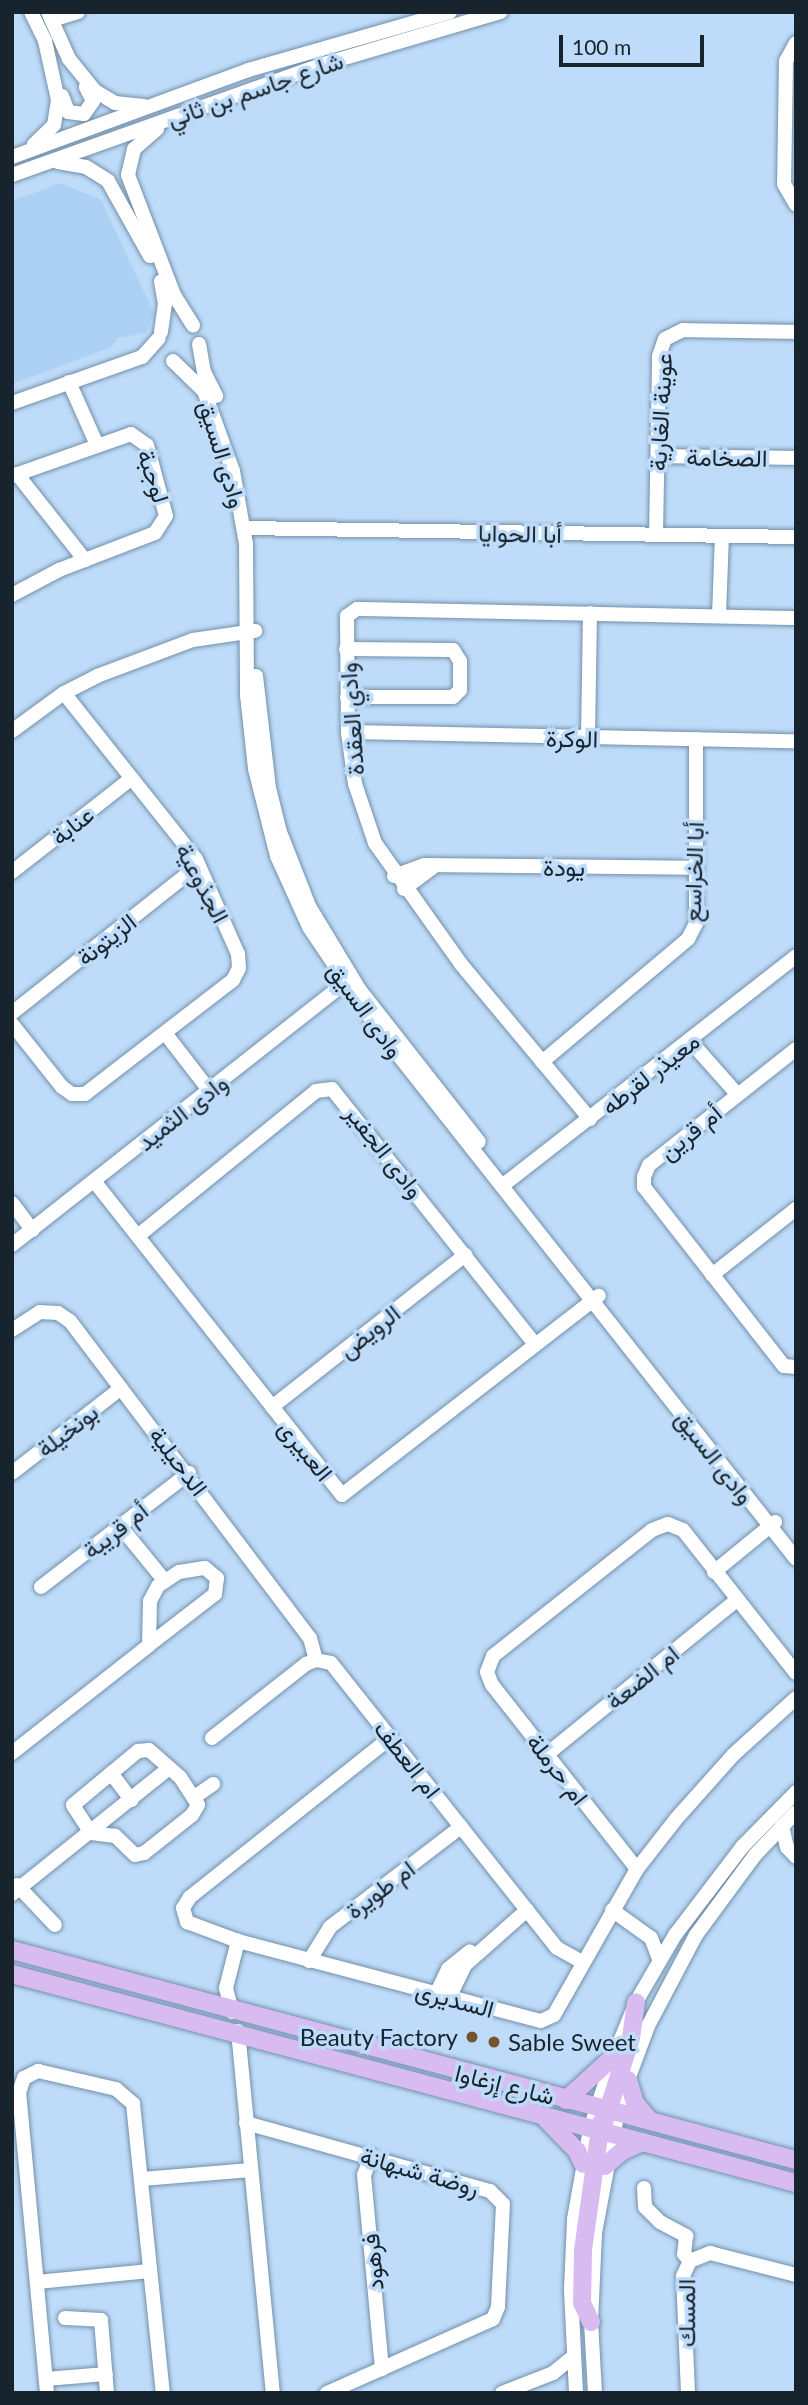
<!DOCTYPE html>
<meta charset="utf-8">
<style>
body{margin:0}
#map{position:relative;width:808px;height:2405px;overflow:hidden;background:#bedcf9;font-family:Lato,Vazirmatn,sans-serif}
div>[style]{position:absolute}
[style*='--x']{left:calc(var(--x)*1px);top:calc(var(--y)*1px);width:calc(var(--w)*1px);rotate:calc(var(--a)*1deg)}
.built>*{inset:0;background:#add1f4}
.roads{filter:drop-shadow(0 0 2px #738faa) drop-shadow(0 0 2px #738faa)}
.minor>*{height:14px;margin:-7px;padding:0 7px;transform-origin:7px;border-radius:7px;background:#fff}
.major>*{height:18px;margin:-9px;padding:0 9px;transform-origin:9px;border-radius:9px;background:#d7bbf1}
.dots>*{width:19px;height:19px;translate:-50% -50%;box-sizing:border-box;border:4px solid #bedcf9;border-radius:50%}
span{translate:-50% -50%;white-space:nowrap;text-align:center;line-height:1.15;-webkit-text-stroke:7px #bedcf9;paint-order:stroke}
.street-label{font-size:24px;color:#17232d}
.poi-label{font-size:24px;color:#17232d}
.right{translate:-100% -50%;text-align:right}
.left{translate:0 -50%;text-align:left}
.frame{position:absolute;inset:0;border:14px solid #17232d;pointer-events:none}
.scale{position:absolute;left:559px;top:35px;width:145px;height:32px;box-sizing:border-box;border:4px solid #17232d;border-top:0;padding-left:9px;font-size:21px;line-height:24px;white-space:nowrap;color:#17232d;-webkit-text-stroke:5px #bedcf9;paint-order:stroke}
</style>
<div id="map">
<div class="built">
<div style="clip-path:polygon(61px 183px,101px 200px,154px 313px,146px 333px,117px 338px,112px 347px,12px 384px,12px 201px)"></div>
</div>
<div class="roads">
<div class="minor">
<div style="--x:31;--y:12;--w:32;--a:64"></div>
<div style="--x:45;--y:41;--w:60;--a:77.6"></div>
<div style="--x:58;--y:100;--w:25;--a:99"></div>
<div style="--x:54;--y:125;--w:28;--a:136"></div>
<div style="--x:48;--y:12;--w:51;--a:65.9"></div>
<div style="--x:69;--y:59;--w:41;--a:50.9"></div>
<div style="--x:95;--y:91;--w:23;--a:31"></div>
<div style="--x:115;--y:103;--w:29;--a:6"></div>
<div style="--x:52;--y:20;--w:27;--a:-17"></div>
<div style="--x:796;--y:43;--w:21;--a:119"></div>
<div style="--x:786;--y:61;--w:123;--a:90.9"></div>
<div style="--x:784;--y:184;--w:24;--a:60"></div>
<div style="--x:62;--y:96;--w:17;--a:69"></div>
<div style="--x:68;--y:112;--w:16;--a:7"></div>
<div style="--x:84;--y:114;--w:16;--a:-55"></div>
<div style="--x:93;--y:101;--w:16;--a:-117"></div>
<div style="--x:157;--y:129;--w:30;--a:139"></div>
<div style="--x:134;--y:149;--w:27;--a:103"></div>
<div style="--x:128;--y:175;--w:129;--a:69"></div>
<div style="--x:174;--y:295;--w:36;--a:58"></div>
<div style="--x:12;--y:157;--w:252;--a:-20.2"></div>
<div style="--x:248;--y:70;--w:210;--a:-16"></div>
<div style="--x:58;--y:162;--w:28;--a:10"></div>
<div style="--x:86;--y:167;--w:26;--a:32"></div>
<div style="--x:108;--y:181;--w:86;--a:60.8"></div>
<div style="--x:12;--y:175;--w:331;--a:-19.6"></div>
<div style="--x:324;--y:64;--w:184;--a:-16.4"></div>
<div style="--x:161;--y:332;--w:28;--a:-82"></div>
<div style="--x:165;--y:304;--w:23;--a:-100"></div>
<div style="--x:199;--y:344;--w:28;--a:80"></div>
<div style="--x:204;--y:372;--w:27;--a:63"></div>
<div style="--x:173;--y:361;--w:43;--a:44.1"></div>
<div style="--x:204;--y:391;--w:85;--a:70.1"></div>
<div style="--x:233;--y:471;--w:74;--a:79.9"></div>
<div style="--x:246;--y:544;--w:151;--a:89.6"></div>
<div style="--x:247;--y:695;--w:74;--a:83.8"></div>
<div style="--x:255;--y:769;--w:90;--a:75.8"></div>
<div style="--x:277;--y:856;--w:78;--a:65.7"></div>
<div style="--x:309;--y:927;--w:122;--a:56"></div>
<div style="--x:377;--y:1028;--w:676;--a:51.72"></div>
<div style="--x:69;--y:382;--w:69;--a:66"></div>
<div style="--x:12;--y:403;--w:138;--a:-19.5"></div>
<div style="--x:142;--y:357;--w:25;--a:-48"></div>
<div style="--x:658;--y:456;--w:138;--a:0.8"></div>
<div style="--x:17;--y:474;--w:110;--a:51.7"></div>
<div style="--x:12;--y:476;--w:126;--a:-19.4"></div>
<div style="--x:131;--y:434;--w:19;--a:35"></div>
<div style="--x:147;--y:445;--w:73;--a:75"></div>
<div style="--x:166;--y:516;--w:20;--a:123"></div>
<div style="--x:155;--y:533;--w:103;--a:158.9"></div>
<div style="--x:59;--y:570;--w:53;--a:152"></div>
<div style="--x:244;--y:528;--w:552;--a:0.93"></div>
<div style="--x:656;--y:535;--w:179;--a:-89"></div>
<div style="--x:659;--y:356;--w:18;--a:-71"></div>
<div style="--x:665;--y:339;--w:20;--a:-27"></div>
<div style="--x:683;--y:330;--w:113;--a:1"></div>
<div style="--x:719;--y:616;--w:80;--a:-87.9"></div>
<div style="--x:346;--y:649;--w:107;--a:0.5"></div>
<div style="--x:453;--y:650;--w:13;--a:58"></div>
<div style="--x:460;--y:661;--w:29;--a:90"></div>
<div style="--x:460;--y:690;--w:10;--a:135"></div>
<div style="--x:453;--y:697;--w:106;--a:180"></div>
<div style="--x:256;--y:676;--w:113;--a:83.4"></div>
<div style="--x:269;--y:788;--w:45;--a:76"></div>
<div style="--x:280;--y:832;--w:79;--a:68.6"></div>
<div style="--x:309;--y:906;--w:97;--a:58.9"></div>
<div style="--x:359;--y:989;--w:194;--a:51.9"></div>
<div style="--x:12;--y:731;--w:64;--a:-36.2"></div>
<div style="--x:64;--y:693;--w:37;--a:-27"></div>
<div style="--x:97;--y:676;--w:103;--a:-20.6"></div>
<div style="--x:193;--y:640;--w:63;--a:-8.3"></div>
<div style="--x:348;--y:732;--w:448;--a:1.2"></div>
<div style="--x:588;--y:738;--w:125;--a:-89.1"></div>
<div style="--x:12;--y:872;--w:152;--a:-38.1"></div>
<div style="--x:394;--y:876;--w:32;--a:-20"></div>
<div style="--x:424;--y:865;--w:269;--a:0.6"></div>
<div style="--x:404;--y:889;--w:36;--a:-37"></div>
<div style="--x:12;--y:1013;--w:238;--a:-38.4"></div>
<div style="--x:12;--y:1024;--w:80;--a:51.6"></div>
<div style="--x:62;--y:1087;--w:12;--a:35"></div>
<div style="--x:72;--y:1094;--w:13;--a:0"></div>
<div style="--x:85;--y:1094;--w:187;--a:-37.6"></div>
<div style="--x:233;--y:980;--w:13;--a:-63"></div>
<div style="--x:239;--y:968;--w:14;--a:-94"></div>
<div style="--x:238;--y:954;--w:104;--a:-113.9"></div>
<div style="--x:196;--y:859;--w:212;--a:-128.5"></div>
<div style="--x:165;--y:1033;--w:72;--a:52.3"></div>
<div style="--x:691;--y:1042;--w:69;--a:48.5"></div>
<div style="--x:796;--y:1049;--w:187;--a:141.7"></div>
<div style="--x:649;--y:1165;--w:13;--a:113"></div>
<div style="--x:644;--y:1177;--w:10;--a:90"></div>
<div style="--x:644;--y:1187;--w:227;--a:52"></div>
<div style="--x:784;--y:1366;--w:12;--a:5"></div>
<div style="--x:542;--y:1062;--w:191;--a:-40.1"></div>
<div style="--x:688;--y:939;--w:18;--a:-63"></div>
<div style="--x:696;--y:923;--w:184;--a:-90"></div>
<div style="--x:590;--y:1119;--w:202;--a:-129.8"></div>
<div style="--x:461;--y:964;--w:148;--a:-125.4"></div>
<div style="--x:375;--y:843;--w:62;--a:-108.7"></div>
<div style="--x:355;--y:784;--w:52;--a:-97.7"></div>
<div style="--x:348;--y:732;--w:116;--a:-90.5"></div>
<div style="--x:347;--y:616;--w:12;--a:-35"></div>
<div style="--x:357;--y:609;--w:439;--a:1.2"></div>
<div style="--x:94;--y:1181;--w:400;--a:51.7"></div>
<div style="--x:342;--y:1495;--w:325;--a:-37.8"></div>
<div style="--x:502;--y:1186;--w:373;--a:-38"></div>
<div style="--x:12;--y:1203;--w:34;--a:53"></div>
<div style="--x:139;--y:1235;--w:228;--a:-39.1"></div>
<div style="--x:316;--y:1091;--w:16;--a:-7"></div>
<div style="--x:332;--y:1089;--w:325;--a:51.5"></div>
<div style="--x:12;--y:1245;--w:430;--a:-38.2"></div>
<div style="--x:712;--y:1275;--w:107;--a:-38.2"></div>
<div style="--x:12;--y:1330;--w:33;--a:-33"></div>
<div style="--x:40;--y:1312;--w:18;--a:3"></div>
<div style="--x:58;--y:1313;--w:14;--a:34"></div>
<div style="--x:70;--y:1321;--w:398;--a:52.9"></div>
<div style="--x:310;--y:1638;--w:23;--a:75"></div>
<div style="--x:272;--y:1407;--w:246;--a:-38.2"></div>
<div style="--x:12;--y:1473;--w:138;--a:-37.9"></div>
<div style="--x:120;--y:1526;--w:70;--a:50.8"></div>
<div style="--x:205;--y:1568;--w:16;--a:40"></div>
<div style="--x:217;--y:1578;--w:16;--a:97"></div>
<div style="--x:215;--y:1594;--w:83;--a:142.3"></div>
<div style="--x:149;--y:1645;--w:44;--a:-88.7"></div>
<div style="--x:150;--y:1601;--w:17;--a:-62"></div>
<div style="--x:158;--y:1586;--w:25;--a:-34"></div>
<div style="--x:179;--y:1572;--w:26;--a:-9"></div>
<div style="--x:714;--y:1572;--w:79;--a:-39.3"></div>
<div style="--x:41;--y:1587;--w:187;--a:-37.6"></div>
<div style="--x:212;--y:1738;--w:120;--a:-38.2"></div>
<div style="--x:306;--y:1664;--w:11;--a:-22"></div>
<div style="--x:316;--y:1660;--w:15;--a:11"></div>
<div style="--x:331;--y:1663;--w:364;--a:51.6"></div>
<div style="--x:557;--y:1948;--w:29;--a:29"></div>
<div style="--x:390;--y:1738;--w:256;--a:141.5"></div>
<div style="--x:190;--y:1897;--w:13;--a:122"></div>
<div style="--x:183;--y:1908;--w:15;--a:74"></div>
<div style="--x:187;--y:1922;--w:54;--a:20.4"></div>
<div style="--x:238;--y:1941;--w:313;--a:14.8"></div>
<div style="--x:541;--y:2021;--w:14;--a:-25"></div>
<div style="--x:554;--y:2015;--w:168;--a:-60.4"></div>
<div style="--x:637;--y:1869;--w:63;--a:-52"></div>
<div style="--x:676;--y:1819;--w:86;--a:-48.3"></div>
<div style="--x:733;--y:1755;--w:85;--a:-42.1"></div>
<div style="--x:149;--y:1750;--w:41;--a:41.1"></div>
<div style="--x:180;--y:1777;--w:33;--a:57"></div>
<div style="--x:198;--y:1805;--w:12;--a:121"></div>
<div style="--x:192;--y:1815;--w:61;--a:141.6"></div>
<div style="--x:144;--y:1853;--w:9;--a:167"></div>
<div style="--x:135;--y:1855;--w:28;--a:-136"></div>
<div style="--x:115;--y:1836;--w:24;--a:-173"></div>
<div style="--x:91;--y:1833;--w:33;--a:-123"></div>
<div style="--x:73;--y:1805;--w:85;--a:-39.7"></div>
<div style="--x:138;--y:1751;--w:11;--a:-5"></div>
<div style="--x:12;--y:1753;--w:174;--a:-38.2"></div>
<div style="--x:546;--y:1755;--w:246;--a:-39.1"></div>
<div style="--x:111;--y:1773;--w:34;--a:53"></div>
<div style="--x:196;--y:1796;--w:21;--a:-35"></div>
<div style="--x:782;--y:1826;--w:22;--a:77"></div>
<div style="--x:787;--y:1847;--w:13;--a:48"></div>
<div style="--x:637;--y:1869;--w:234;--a:-128.2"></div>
<div style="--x:492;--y:1685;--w:14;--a:-111"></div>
<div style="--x:487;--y:1672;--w:17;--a:-69"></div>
<div style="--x:493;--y:1656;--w:203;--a:-38.4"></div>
<div style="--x:652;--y:1530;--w:17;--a:-21"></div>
<div style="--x:668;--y:1524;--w:16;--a:22"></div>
<div style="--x:683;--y:1530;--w:182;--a:51.7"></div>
<div style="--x:17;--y:1885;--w:55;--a:46.5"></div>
<div style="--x:12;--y:1894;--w:201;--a:-38.7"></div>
<div style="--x:612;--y:1910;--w:48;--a:35.7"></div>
<div style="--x:651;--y:1938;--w:22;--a:69"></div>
<div style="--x:309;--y:1961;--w:40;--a:-58"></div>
<div style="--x:330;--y:1927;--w:165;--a:-37.4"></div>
<div style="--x:436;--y:1994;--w:28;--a:-64"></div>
<div style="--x:448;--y:1969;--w:28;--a:-39"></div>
<div style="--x:449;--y:1998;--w:37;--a:-64"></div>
<div style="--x:465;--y:1965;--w:83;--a:-41.6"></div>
<div style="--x:232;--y:2012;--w:25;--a:-104"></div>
<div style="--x:226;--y:1988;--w:49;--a:-75.7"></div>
<div style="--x:238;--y:2031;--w:364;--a:84.5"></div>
<div style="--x:246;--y:2123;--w:253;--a:15.6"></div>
<div style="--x:490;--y:2191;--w:18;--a:45"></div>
<div style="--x:503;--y:2204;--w:103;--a:92.8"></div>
<div style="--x:498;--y:2307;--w:13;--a:113"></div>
<div style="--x:493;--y:2319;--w:182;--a:156"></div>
<div style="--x:371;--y:2156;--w:20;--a:110"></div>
<div style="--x:364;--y:2175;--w:195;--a:84.7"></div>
<div style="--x:142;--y:2179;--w:109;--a:-4.7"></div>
<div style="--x:644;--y:2188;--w:19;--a:87"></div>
<div style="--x:645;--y:2207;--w:21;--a:45"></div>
<div style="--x:660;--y:2222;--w:30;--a:28"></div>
<div style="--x:686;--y:2236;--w:18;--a:96"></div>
<div style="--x:684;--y:2254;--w:9;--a:49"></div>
<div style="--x:37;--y:2282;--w:113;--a:-5.6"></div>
<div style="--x:65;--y:2318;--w:36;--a:3"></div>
<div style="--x:101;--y:2320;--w:73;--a:85.3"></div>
<div style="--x:46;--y:2379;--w:60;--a:-4.8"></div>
<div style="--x:47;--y:2393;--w:301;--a:-95.3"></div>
<div style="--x:19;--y:2093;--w:16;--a:-72"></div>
<div style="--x:24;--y:2078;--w:16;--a:-27"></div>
<div style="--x:38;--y:2071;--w:80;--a:13"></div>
<div style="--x:116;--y:2089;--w:23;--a:41"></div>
<div style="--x:133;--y:2104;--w:291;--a:84.1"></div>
<div style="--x:502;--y:2393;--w:55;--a:-21.4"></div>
<div style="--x:553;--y:2373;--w:26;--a:-39"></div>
<div style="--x:576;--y:2393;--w:104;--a:-92.8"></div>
<div style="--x:571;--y:2289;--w:70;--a:-87.5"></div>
<div style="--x:574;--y:2219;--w:91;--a:-79.9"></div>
<div style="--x:590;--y:2129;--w:77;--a:-71.8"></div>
<div style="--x:614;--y:2056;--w:58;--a:-67.8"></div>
<div style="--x:636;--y:2002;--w:78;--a:-59.8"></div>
<div style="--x:675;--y:1935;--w:111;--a:-52.7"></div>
<div style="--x:742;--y:1847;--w:77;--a:-45.5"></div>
<div style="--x:595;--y:2393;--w:71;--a:-93.2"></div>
<div style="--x:591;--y:2322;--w:89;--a:-87.4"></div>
<div style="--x:595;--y:2233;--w:134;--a:-79.3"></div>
<div style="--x:620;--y:2101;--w:80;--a:-69.5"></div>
<div style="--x:648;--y:2026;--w:103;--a:-62.2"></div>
<div style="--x:696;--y:1935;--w:99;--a:-53.6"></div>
<div style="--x:755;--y:1855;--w:59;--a:-46.4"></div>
<div style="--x:688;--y:2393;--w:117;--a:-92.4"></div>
<div style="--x:683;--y:2276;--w:17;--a:-65"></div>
<div style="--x:690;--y:2261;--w:22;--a:-22"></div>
<div style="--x:710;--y:2253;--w:89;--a:14.3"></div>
</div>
<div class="major">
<div style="--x:12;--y:1950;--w:812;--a:15"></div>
<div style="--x:12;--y:1974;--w:811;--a:14.93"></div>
<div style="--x:628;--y:2080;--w:24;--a:73"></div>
<div style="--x:635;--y:2103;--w:23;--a:50"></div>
<div style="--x:566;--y:2100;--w:65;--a:-42.5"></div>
<div style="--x:546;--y:2119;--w:45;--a:45.9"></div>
<div style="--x:577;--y:2151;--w:14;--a:65"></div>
<div style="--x:605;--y:2120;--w:86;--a:-72.4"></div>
<div style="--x:631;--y:2038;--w:36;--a:-82"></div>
<div style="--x:605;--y:2166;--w:23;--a:-41"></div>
<div style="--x:622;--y:2151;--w:23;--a:-23"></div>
<div style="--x:591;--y:2322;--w:21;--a:-115"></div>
<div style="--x:582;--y:2303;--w:53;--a:-88.9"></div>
<div style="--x:583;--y:2250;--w:129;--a:-82"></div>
</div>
</div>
<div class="dots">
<div style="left:472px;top:2037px;background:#77532d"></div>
<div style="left:494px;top:2042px;background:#77532d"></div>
</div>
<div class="street-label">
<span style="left:255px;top:89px;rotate:-19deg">شارع جاسم بن ثاني</span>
<span style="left:660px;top:412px;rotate:-87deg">عوينة الغارية</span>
<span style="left:223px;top:454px;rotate:73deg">وادى السيق</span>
<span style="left:727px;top:457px;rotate:1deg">الصخامة</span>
<span style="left:154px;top:476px;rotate:72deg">لوجبة</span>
<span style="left:520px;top:533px;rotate:1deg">أبا الحوايا</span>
<span style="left:351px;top:719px;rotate:-94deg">وادي العقدة</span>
<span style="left:572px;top:738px;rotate:1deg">الوكرة</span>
<span style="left:72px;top:825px;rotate:-38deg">عنابة</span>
<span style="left:564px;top:867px">يودة</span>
<span style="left:693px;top:872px;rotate:-88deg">أبا الخراسع</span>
<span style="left:203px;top:883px;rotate:62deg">الجذوعية</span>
<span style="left:106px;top:939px;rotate:-38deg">الزيتونة</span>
<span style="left:366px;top:1010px;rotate:54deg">وادى السيق</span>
<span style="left:650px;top:1073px;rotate:-38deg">معيذر لقرطه</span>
<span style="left:182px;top:1112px;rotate:-38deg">وادى الثميد</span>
<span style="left:690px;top:1132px;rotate:-39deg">أم قرين</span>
<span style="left:385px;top:1151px;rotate:52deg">وادى الجفير</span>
<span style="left:369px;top:1331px;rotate:-38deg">الرويض</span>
<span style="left:67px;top:1430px;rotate:-38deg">بونخيلة</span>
<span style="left:306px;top:1450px;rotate:51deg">العبيرى</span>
<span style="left:715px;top:1457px;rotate:52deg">وادى السيق</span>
<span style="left:179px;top:1461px;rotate:53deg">الدحيلية</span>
<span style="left:115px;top:1530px;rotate:-38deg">أم قريبة</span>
<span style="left:642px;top:1677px;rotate:-39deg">ام الضعة</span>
<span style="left:408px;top:1759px;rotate:52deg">ام العطف</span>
<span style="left:558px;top:1769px;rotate:52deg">ام حرملة</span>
<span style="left:380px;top:1889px;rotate:-37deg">ام طويرة</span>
<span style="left:455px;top:1999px;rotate:15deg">السديرى</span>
<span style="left:505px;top:2084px;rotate:14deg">شارع إزغاوا</span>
<span style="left:420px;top:2171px;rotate:16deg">روضة شبهانة</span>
<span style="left:372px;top:2262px;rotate:-95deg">فرهود</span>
<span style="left:686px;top:2313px;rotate:-90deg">المسك</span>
</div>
<div class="poi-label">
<span class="right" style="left:458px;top:2037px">Beauty Factory</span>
<span class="left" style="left:508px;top:2042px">Sable Sweet</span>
</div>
<div class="frame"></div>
<div class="scale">100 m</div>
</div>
